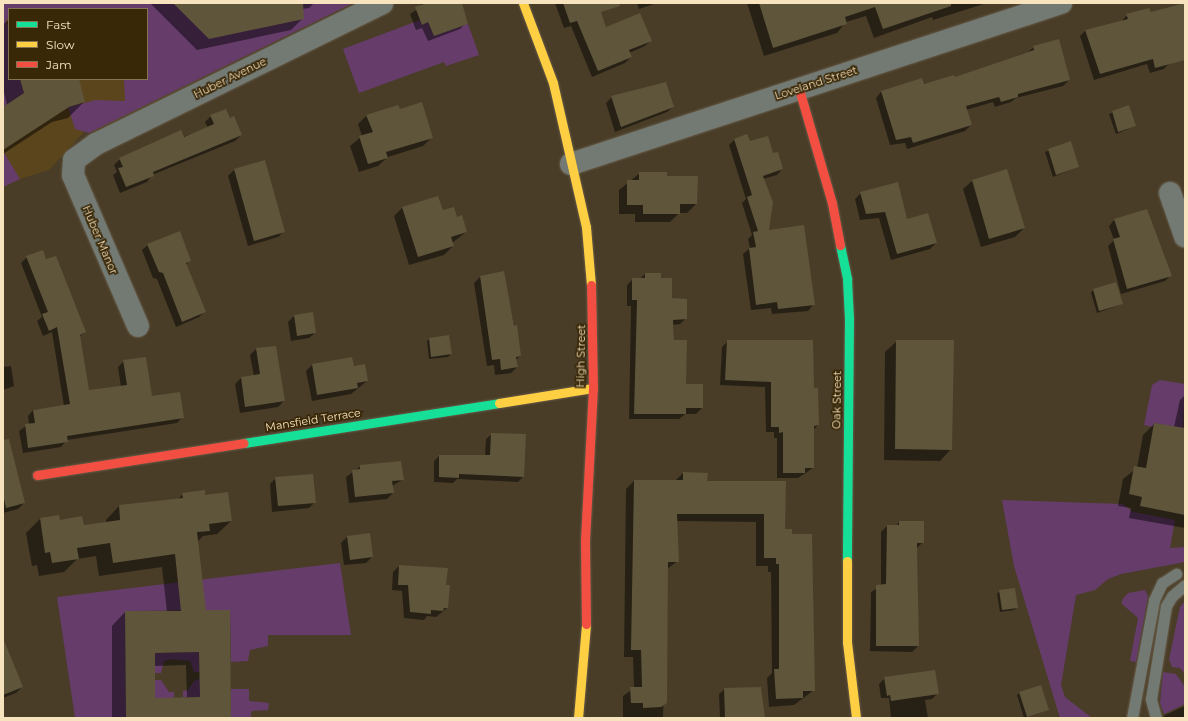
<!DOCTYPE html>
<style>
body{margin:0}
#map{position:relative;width:1188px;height:721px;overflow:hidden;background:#493d28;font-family:Montserrat,sans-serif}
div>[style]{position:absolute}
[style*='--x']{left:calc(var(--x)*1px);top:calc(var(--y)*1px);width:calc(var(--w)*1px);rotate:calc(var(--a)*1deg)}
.built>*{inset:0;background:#5b451c}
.green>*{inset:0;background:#663c6b}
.shadow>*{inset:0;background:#0007}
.building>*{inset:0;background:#5e553a}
.roads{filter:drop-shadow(0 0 1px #665a46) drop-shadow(0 0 1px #665a46)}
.lane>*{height:11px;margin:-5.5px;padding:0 5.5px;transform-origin:5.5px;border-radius:5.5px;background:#737a74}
.street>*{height:22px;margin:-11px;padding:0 11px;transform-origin:11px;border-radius:11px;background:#737a74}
.fast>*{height:9px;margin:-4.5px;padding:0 4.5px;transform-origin:4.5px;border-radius:4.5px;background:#16e098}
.slow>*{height:9px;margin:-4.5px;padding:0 4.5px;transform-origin:4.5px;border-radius:4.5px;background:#ffcf43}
.jam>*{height:9px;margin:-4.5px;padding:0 4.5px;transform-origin:4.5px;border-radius:4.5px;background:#f24e42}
span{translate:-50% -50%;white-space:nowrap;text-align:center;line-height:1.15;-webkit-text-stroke:3.5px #392808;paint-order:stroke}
.street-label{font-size:11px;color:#f8e3bf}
.frame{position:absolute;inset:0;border:4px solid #f8e3bf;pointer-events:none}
.legend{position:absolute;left:8px;top:8px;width:140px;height:72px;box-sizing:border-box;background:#392808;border:1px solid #857351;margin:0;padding:5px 7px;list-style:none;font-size:12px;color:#f8e3bf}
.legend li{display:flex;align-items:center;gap:8px;height:20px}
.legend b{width:20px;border:1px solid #857351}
</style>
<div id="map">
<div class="built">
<div style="clip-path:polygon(evenodd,3px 3px,353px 3px,95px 131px,84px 132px,49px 170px,20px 179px,3px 187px,3px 3px,9px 9px,147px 9px,147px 79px,9px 79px,9px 9px)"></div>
</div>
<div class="green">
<div style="clip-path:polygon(3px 3px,353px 3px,89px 133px,75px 129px,68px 107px,96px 100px,125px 101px,124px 79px,147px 79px,147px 9px,9px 9px,9px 19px,6px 20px,9px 31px,9px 79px,20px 79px,24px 93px,3px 107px)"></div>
<div style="clip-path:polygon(420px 20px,422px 25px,428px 22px,431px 31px,468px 24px,479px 55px,446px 66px,444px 62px,359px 93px,343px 49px)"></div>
<div style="clip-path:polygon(3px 151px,20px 179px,3px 187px)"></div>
<div style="clip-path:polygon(1160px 380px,1185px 384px,1183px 428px,1154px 423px,1153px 427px,1144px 425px,1152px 385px)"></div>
<div style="clip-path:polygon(1002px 500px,1123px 504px,1133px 512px,1175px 520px,1170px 548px,1185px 547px,1185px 562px,1121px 574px,1108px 579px,1095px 590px,1076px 595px,1061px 685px,1065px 697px,1092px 718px,1060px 718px,1014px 566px)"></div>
<div style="clip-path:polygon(340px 563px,351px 635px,268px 635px,268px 646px,250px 650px,248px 661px,231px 662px,230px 610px,125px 611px,126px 718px,75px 718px,57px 597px)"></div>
<div style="clip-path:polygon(1145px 590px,1148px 596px,1136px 662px,1130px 661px,1138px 618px,1122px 604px,1122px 600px,1128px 593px)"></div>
<div style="clip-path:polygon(1185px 601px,1185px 674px,1180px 668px,1172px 667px,1169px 659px,1180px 607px)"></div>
<div style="clip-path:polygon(199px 652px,200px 672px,194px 672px,190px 661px,172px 659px,164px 661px,161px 673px,155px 673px,155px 653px)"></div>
<div style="clip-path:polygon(1163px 672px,1176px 674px,1185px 687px,1185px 704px,1164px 714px,1160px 703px)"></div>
<div style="clip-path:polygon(200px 679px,200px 697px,183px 697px,183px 691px,188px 690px,195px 680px)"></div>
<div style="clip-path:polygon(155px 680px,161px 680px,169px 692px,174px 692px,174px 698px,155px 698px)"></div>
<div style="clip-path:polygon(231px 689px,249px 689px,249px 701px,269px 703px,268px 710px,251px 711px,251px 718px,231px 718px)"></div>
</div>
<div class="shadow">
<div style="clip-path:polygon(150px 3px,314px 3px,309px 8px,302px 9px,303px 18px,291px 30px,197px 50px)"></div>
<div style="clip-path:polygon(420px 3px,461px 3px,466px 23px,460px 29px,428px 41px,422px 28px,416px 30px,410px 14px,422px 6px)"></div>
<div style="clip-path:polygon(555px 3px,597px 3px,606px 28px,651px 40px,645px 46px,629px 53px,631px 57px,625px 63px,592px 77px,571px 26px,564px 28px)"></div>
<div style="clip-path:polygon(637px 3px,657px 3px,639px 9px)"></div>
<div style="clip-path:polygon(747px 3px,987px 3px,933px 20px,932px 17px,874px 38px,866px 16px,846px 22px,837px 33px,764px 56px)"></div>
<div style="clip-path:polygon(1185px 5px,1185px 46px,1164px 69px,1150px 73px,1147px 64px,1094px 80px,1080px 36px,1086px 30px,1121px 22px,1127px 15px,1150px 13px)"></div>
<div style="clip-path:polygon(9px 20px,9px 79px,78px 79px,84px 102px,68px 118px,52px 122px,3px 154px,3px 108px,7px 105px,3px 87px,3px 24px)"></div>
<div style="clip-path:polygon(1034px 47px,1069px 80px,1063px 86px,1016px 98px,1011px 102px,995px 107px,993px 102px,966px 110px,971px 125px,965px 131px,907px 149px,905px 143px,890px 145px,876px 98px,881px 92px,954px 78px,1028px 52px)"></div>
<div style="clip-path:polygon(639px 89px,673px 107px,667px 112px,615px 132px,606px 103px,612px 97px)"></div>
<div style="clip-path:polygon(1129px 106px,1135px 126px,1116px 134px,1109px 114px)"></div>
<div style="clip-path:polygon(399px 110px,432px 137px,423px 146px,388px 157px,378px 166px,359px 172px,350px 146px,362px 136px,358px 124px,367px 115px)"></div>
<div style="clip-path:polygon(211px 116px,229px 119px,241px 135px,235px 141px,152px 175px,147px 182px,120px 193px,113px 175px,117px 172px,114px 165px,120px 159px,208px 128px,205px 122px)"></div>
<div style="clip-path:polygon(735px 139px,749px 143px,772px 154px,782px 169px,777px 175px,763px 179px,768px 231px,813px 305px,808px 311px,772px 314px,771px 308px,751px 310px,743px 254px,750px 248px,748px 239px,752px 235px,742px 203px,746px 199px,729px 145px)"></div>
<div style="clip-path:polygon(1071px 142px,1078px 167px,1053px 177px,1045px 152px)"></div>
<div style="clip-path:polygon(264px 161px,284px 231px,278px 237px,248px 246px,228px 176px,234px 170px)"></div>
<div style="clip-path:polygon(1006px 170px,1024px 228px,1015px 237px,981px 247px,963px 189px,972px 181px)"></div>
<div style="clip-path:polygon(640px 173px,666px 177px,696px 204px,687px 213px,679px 213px,670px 222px,635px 222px,635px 214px,619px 214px,619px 190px)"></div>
<div style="clip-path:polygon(861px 193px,907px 220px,936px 243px,930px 249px,891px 260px,879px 218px,860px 220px,855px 199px)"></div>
<div style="clip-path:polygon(403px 207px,442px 212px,456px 218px,466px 232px,452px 243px,453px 246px,444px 255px,409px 265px,394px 216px)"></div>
<div style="clip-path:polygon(1114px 220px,1170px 276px,1165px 281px,1121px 294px,1108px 246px,1114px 240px,1109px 226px)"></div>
<div style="clip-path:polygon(148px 245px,190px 260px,186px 265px,205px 311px,199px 317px,176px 327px,157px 279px,153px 278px,142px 250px)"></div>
<div style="clip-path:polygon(27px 257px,46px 261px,85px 332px,79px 337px,88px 391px,121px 387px,118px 367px,124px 361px,151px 397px,182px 417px,177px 423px,67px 440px,61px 447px,23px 453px,19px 431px,29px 424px,28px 416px,33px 410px,64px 406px,52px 332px,43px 336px,37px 321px,42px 317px,21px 263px)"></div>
<div style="clip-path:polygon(503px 272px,520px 356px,516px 360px,517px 367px,511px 373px,495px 375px,494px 365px,487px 366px,474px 283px,480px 277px)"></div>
<div style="clip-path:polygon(645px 274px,660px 279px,686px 318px,680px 324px,673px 325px,674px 341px,685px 385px,702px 408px,696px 414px,685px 414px,679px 419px,629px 419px,631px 306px,627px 306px,627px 285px,633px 279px,640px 279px)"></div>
<div style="clip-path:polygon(1093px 290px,1122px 304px,1097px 313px,1091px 293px)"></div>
<div style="clip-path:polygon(294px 316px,315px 333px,309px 338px,291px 341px,288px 322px)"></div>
<div style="clip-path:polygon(429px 339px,451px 354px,448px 357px,429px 359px,427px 341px)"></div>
<div style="clip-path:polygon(728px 341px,813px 389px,818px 425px,813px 430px,813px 468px,798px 478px,777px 478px,777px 438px,774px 438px,774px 432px,766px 432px,765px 387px,720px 385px,722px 347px)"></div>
<div style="clip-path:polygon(897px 341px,951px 449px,940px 461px,884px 460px,885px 352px)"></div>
<div style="clip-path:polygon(256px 349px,284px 401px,278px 407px,240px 413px,235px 384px,241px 378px,254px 376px,250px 355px)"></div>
<div style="clip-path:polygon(312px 365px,353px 367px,367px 381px,351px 394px,312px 401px,306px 371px)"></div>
<div style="clip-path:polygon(11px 366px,14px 386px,3px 390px,3px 367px)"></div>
<div style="clip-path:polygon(1185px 395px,1185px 528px,1129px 518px,1131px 508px,1118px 506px,1123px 479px,1137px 468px,1143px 435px,1154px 424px,1174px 427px,1180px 400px)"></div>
<div style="clip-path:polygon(492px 434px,523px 477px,518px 482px,457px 479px,453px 483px,434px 482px,434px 461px,439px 456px,485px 456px,486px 439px)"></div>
<div style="clip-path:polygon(361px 466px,402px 480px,392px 486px,393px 493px,387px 499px,349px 503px,346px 477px)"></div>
<div style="clip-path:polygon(3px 468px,24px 503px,18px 509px,3px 513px)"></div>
<div style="clip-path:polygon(683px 473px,706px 482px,785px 482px,784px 530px,814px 690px,794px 705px,769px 707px,767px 678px,772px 673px,771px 572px,768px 572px,768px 566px,756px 566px,756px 522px,676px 521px,678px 561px,667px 569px,663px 718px,623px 718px,623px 696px,634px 688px,633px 657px,624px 657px,626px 489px,634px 481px,675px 481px)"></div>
<div style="clip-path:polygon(276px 478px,315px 502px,309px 508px,272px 512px,270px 484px)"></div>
<div style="clip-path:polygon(evenodd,183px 494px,204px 496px,231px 521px,217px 534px,203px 536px,197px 542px,205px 611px,230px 718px,112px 718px,112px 626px,125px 612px,167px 612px,162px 567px,99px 576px,96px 556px,77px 559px,64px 572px,39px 576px,37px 565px,32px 566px,26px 533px,40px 519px,58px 516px,59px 521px,83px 526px,106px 523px,106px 520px,119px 506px,177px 500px,183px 494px,186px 665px,187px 699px,154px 699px,154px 666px,186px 665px)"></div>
<div style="clip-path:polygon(899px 522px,923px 542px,917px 548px,918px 646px,912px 652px,870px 651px,871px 592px,881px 586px,881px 532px,887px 526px,896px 526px)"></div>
<div style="clip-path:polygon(347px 537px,372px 557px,366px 563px,344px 565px,341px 543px)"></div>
<div style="clip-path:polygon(399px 566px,445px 586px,447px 608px,436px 617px,427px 616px,424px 620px,404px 618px,402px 591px,392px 590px,393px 572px)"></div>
<div style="clip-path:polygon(1000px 591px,1017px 608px,1014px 610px,1000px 612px,997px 594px)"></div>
<div style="clip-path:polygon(3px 664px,22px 687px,16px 693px,3px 698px)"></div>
<div style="clip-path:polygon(885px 678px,938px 693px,932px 699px,925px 700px,928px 718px,891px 718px,889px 698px,881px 698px,879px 684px)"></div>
<div style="clip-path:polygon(725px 689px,764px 718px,720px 718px,719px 694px)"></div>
<div style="clip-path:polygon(1019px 693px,1048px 710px,1024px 718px,1017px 695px)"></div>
<div style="clip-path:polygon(1185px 706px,1185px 718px,1162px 718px,1165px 715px)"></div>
</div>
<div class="building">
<div style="clip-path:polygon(173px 3px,303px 3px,304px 19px,209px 39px)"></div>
<div style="clip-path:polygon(427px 3px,462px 3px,468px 24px,434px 36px,428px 22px,422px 25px,415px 7px)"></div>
<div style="clip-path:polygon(563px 3px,619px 3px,620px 6px,601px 12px,606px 27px,640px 13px,652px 41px,629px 50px,632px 57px,598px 71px,577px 21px,570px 23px)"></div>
<div style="clip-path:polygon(759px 3px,951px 3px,951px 6px,883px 29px,875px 7px,845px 17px,847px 24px,773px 48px)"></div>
<div style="clip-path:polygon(1185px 3px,1185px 60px,1155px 68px,1153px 59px,1100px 74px,1085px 30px,1128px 19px,1126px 14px,1149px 8px,1151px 12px)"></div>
<div style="clip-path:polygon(1059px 39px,1070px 80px,1018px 94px,1018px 97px,1001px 102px,999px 97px,966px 106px,972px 125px,913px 143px,911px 137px,896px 140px,881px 91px,922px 78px,924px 84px,954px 75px,955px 77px,1034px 50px,1033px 46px)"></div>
<div style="clip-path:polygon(20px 79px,79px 79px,85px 102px,69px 107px,3px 150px,3px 107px,24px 93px)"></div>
<div style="clip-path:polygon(666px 82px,674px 107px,621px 127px,611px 96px)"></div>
<div style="clip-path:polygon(422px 102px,433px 138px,386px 152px,388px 158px,368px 164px,359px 136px,373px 132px,366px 115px,398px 105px,400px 109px)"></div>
<div style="clip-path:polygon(1129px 105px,1136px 126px,1118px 132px,1112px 111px)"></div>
<div style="clip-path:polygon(226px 109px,230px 118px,234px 116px,242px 135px,153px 172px,154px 176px,126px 187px,118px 168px,123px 167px,119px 158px,181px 130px,184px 137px,214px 124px,210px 115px)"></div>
<div style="clip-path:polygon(747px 134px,750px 141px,768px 136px,773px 153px,778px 152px,783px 169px,763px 176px,773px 202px,769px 230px,804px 225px,815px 305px,778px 309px,777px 302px,756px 305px,749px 248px,756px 247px,753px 232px,758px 231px,747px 197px,752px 195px,734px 139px)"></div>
<div style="clip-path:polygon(1071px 141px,1079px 167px,1056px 175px,1048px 149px)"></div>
<div style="clip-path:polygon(265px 160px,285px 232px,254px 241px,234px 169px)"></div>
<div style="clip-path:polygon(1007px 169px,1025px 228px,989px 239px,972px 180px)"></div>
<div style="clip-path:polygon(639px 172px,667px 172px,667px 176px,698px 176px,697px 204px,680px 204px,680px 214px,643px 214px,643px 205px,627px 205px,627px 180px,639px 180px)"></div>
<div style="clip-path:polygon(898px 182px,907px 219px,928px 213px,937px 243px,897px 254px,885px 212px,866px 214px,860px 192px)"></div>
<div style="clip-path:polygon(438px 196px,443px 210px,454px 207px,457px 217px,462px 215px,467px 232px,451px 237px,454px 246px,418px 257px,402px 207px)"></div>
<div style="clip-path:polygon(1147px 209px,1172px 276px,1127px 289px,1113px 239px,1120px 237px,1114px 219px)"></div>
<div style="clip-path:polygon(180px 231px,191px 261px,186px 263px,206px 312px,182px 322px,163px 273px,159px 272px,147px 244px)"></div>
<div style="clip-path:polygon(43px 250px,46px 259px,56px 256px,86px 332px,80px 335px,89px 390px,127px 385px,123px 360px,146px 357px,152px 396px,180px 392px,184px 418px,67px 436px,68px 442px,28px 448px,25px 424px,35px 423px,33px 410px,70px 404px,57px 327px,49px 331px,42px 314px,48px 312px,26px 256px)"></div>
<div style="clip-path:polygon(504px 271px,514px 326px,517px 325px,521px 356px,516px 357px,518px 367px,501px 370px,500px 359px,492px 360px,480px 276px)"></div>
<div style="clip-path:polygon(645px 273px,661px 273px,661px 278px,672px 278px,672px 298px,687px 299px,687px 319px,673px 320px,674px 340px,687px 340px,686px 384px,703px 384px,703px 408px,686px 408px,686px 414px,634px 414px,637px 300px,632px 300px,632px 278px,645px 278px)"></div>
<div style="clip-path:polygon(1116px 282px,1123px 304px,1099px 311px,1093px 289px)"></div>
<div style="clip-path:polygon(313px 312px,316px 333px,297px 336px,294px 315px)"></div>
<div style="clip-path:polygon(449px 335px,452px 354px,431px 357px,429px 338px)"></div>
<div style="clip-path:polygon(727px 340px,813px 340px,814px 388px,818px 388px,819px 425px,814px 426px,814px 468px,805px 468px,805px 473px,783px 473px,783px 432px,779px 433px,779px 427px,771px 427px,771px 382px,725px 380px)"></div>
<div style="clip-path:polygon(896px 340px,954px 340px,952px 450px,895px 449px)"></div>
<div style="clip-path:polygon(276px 346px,285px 401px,245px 407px,241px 377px,260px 374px,256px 348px)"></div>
<div style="clip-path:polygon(352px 357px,354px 366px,365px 364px,368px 381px,357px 383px,358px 388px,317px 395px,312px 364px)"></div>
<div style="clip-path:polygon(1154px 423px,1185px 428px,1185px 515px,1140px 506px,1142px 497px,1129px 494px,1134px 466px,1146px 468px)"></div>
<div style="clip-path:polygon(491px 433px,526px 434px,524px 477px,459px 474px,459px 478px,439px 477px,439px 455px,490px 455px)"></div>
<div style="clip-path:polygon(9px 439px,25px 503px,6px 508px,3px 495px,3px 440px)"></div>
<div style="clip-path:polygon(401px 461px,404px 480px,392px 481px,394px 493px,355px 497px,352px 470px,360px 469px,360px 465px)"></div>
<div style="clip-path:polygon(683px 472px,708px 473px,707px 481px,786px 481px,785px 529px,792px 529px,792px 534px,812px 534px,815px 691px,803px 691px,803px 698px,776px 699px,774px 669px,779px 669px,779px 564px,776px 564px,776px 558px,764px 558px,764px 514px,677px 514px,679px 562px,668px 562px,667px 703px,661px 707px,643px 708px,643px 703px,631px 703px,630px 687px,642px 687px,641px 650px,631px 650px,634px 480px,683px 480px)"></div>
<div style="clip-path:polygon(313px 474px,316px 503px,278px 506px,275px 477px)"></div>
<div style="clip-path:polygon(evenodd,205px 490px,205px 495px,228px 492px,232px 521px,209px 524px,210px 531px,197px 532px,206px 610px,230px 610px,231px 718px,126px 718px,125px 611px,181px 611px,175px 554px,113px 563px,110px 543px,77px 548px,79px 559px,52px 563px,50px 552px,45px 553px,40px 518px,59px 515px,60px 520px,82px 516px,84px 525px,120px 520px,119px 505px,183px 498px,182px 493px,205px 490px,199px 652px,200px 697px,155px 698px,155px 653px,199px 652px)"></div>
<div style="clip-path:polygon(899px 521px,924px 521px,924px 543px,917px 543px,919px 646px,876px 646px,876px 585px,886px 584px,887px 525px,899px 525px)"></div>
<div style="clip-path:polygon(370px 533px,373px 557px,350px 560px,347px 536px)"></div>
<div style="clip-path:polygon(399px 565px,448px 568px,446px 585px,450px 585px,448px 608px,444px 608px,443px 611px,431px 610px,431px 614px,410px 612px,408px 585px,398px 585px)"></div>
<div style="clip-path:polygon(1015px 588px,1018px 608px,1002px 610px,999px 590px)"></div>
<div style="clip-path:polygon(3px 638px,23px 687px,3px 695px)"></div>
<div style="clip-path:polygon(935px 670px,939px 694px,891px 701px,890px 695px,887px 696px,884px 677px)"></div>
<div style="clip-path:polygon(1041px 685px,1049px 710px,1027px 717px,1019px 692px)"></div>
<div style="clip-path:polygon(761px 687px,765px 718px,725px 718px,724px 688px)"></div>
</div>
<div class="roads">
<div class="lane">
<div style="--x:1132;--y:718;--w:120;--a:-79.4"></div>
<div style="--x:1154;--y:600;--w:19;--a:-65"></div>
<div style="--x:1162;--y:583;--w:17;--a:-33"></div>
<div style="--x:1156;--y:718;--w:20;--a:-105"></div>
<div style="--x:1151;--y:699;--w:94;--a:-80.8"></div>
<div style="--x:1166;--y:606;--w:12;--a:-59"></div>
<div style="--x:1172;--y:596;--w:17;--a:-40"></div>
</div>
<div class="street">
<div style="--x:571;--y:164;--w:516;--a:-18.19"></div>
<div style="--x:1170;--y:193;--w:46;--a:70.8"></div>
<div style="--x:138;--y:326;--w:164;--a:-113.3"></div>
<div style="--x:73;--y:175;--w:15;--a:-86"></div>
<div style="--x:74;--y:160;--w:27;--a:-36"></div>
<div style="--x:96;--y:144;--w:319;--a:-26.2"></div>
</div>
<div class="fast">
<div style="--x:840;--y:245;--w:35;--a:78"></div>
<div style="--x:847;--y:279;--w:40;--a:87.1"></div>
<div style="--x:849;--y:319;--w:242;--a:90.5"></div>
<div style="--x:244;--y:443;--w:258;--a:-8.9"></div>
</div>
<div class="slow">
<div style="--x:523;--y:3;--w:85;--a:69.4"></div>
<div style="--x:553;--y:83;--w:148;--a:77.1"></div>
<div style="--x:586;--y:227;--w:58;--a:85.1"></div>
<div style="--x:499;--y:403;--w:95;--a:-9.1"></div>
<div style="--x:847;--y:561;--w:81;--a:90"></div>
<div style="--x:847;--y:642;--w:77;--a:83.2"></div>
<div style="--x:578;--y:718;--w:94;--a:-85.1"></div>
</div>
<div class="jam">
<div style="--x:799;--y:89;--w:119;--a:73.9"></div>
<div style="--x:832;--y:203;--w:43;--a:79.2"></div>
<div style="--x:37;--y:475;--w:209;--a:-8.8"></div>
<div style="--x:586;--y:624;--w:84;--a:-90.7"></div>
<div style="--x:585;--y:540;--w:152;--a:-87"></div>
<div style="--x:593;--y:388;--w:103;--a:-91.1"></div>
</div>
</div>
<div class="street-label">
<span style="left:230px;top:78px;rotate:-26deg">Huber Avenue</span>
<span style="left:816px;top:83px;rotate:-18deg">Loveland Street</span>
<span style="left:100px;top:240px;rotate:67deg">Huber Manor</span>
<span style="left:581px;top:356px;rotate:-89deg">High Street</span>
<span style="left:837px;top:400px;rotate:-89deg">Oak Street</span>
<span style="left:313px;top:420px;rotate:-9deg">Mansfield Terrace</span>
</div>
<div class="frame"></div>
<ul class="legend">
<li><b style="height:5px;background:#16e098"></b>Fast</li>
<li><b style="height:5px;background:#ffcf43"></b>Slow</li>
<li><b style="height:5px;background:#f24e42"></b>Jam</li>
</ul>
</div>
